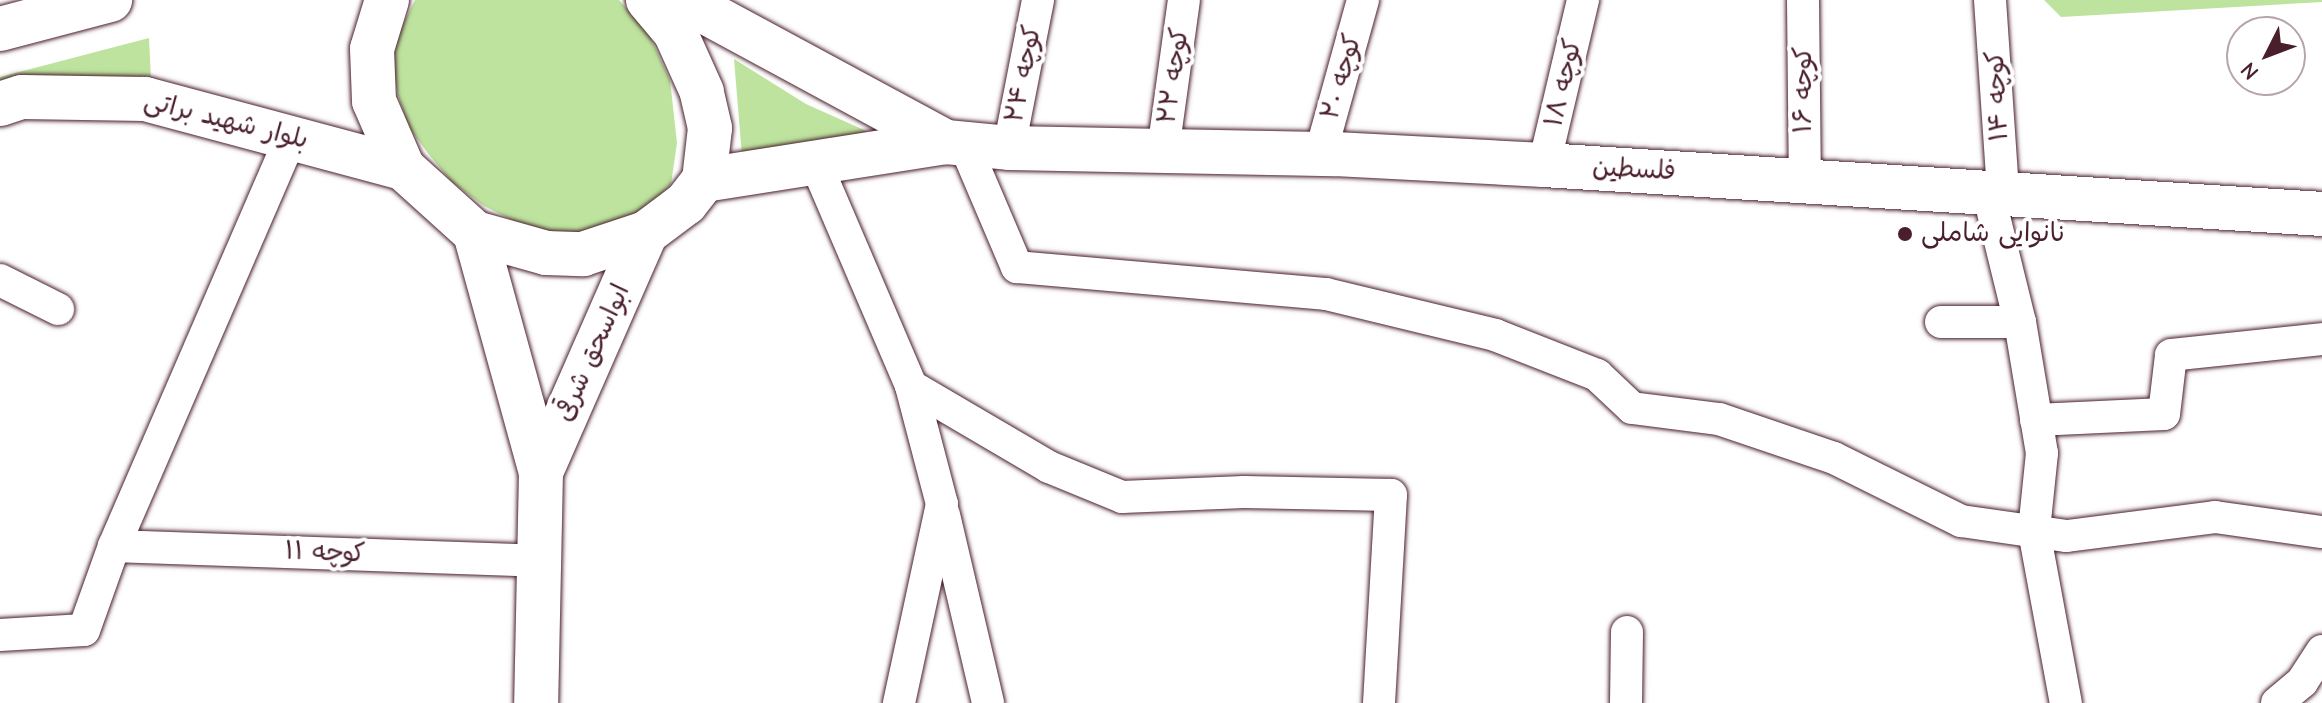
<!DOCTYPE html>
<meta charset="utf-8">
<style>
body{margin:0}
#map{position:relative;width:2322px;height:703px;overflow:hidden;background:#fff;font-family:"Comic Neue","Playpen Sans Arabic",sans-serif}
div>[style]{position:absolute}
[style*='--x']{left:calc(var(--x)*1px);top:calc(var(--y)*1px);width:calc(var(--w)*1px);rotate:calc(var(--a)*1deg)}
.green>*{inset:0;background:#bde39e}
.roads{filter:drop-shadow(0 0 2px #4a1f2b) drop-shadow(0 0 2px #4a1f2b)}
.street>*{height:32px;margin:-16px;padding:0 16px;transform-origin:16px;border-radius:16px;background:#fff}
.secondary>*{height:44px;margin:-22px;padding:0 22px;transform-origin:22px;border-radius:22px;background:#fff}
.dots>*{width:22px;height:22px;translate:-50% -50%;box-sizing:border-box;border:4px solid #fff;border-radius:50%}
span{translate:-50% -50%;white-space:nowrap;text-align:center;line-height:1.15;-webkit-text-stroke:8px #fff;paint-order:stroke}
.street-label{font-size:26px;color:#4a1f2b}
.poi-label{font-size:26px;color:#4a1f2b}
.left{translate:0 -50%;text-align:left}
.north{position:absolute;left:2226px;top:16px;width:80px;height:80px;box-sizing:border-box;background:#fff;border:2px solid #b7a5aa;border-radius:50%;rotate:228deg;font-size:22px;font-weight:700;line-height:32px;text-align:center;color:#4a1f2b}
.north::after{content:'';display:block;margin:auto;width:28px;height:36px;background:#4a1f2b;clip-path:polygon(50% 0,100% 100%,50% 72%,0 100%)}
</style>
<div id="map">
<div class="green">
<div style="clip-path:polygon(415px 0,619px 0,648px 32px,670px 80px,677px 143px,671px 184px,634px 223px,567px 237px,522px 225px,484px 206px,452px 182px,430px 156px,410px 129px,398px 96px,390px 51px)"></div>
<div style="clip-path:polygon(2044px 0,2322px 0,2322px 2px,2061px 17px)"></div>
<div style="clip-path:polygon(149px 38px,151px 80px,0 90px,0 77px)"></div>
<div style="clip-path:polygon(734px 59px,806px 104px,882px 138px,742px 156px)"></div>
</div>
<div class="roads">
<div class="street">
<div style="--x:1803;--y:0;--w:179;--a:89.4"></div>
<div style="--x:1990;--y:0;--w:192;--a:86.1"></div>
<div style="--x:964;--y:143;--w:135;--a:66.9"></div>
<div style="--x:1017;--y:267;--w:310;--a:5"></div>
<div style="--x:1326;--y:294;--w:174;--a:13.6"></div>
<div style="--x:1495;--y:335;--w:110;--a:21.4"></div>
<div style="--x:1597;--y:375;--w:48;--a:43.3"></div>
<div style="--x:1632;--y:408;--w:88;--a:7.2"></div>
<div style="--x:1719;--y:419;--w:121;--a:18.7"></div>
<div style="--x:1834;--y:458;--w:142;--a:26.4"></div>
<div style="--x:1961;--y:521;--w:107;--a:8.1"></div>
<div style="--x:2067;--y:536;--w:149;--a:-7.3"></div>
<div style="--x:2215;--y:517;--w:108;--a:8"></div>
<div style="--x:1009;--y:148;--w:151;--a:-78.9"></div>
<div style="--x:1163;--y:151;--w:152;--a:-82.1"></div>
<div style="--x:1320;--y:155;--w:161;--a:-74.5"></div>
<div style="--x:816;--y:164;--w:241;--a:66.8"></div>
<div style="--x:911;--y:386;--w:122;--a:75.3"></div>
<div style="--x:942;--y:504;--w:204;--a:102.2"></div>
<div style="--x:1544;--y:165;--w:170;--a:-76.7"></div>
<div style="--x:1988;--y:192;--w:134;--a:76.2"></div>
<div style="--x:2020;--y:322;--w:133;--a:80.5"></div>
<div style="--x:2042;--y:453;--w:78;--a:95.9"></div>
<div style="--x:2034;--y:531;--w:175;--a:79.5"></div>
<div style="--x:0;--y:280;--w:65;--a:26.6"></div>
<div style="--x:1941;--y:322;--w:79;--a:0"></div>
<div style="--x:911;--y:386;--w:160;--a:30.4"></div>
<div style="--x:1049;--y:467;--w:79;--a:22.3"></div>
<div style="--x:1122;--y:497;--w:122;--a:-2.3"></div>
<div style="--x:1244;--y:492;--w:147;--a:1.2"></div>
<div style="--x:1391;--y:495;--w:208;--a:93.3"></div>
<div style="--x:2036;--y:420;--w:128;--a:-2.7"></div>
<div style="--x:2164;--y:414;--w:59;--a:-83.2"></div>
<div style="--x:2171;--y:355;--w:152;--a:-6"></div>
<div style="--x:944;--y:515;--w:193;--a:76.8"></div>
<div style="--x:114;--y:546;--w:423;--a:2"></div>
<div style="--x:0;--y:635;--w:84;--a:-3.4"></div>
<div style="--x:84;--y:630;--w:89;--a:-70.3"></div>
<div style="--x:114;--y:546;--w:447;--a:-66.6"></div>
<div style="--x:1626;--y:703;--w:71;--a:-89.2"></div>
<div style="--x:2277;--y:703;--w:33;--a:-40"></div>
<div style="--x:2302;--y:682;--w:37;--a:-57"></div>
</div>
<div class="secondary">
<div style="--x:387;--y:0;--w:51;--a:107"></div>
<div style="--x:372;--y:49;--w:52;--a:87.8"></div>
<div style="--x:374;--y:101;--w:73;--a:66.6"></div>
<div style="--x:403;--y:168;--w:97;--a:42.1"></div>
<div style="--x:475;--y:233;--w:74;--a:15.7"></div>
<div style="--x:546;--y:253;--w:37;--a:2"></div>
<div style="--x:583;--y:254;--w:66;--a:-18.4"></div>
<div style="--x:646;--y:233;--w:50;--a:-36.9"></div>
<div style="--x:686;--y:203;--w:29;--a:-52"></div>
<div style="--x:704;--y:180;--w:52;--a:-83.4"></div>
<div style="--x:710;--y:128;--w:37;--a:-103"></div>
<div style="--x:702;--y:92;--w:66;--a:-114.2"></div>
<div style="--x:675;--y:32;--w:42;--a:-130.2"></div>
<div style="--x:683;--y:0;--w:299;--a:28.4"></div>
<div style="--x:0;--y:29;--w:114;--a:-14.8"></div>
<div style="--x:0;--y:104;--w:23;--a:-18"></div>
<div style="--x:22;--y:97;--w:123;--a:0.9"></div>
<div style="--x:145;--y:99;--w:267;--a:15"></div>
<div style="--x:704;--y:180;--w:245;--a:-8.9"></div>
<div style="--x:946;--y:142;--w:63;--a:5.4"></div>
<div style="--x:1009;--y:148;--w:326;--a:1.1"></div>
<div style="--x:1335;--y:154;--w:209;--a:3"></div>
<div style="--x:1544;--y:165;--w:780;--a:3.6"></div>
<div style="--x:475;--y:233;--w:248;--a:74.6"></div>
<div style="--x:541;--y:472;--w:231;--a:91.2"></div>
<div style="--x:541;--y:472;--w:261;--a:-66.3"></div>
</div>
</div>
<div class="dots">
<div style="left:1905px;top:234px;background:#4a1f2b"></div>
</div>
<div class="street-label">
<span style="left:1024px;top:74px;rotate:-79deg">کوچه ۲۴</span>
<span style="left:1174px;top:76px;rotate:-82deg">کوچه ۲۲</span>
<span style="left:1342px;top:77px;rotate:-74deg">کوچه ۲۰</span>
<span style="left:1564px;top:83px;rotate:-77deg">کوچه ۱۸</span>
<span style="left:1804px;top:90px;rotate:-90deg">کوچه ۱۶</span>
<span style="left:1998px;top:96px;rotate:-93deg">کوچه ۱۴</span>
<span style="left:226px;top:121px;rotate:14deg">بلوار شهید براتی</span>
<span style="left:1634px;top:170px;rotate:3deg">فلسطین</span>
<span style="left:593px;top:353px;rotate:-66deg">ابواسحق شرقی</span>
<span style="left:325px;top:553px;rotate:2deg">کوچه ۱۱</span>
</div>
<div class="poi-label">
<span class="left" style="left:1921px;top:234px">نانوایی شاملی</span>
</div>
<div class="north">N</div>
</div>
